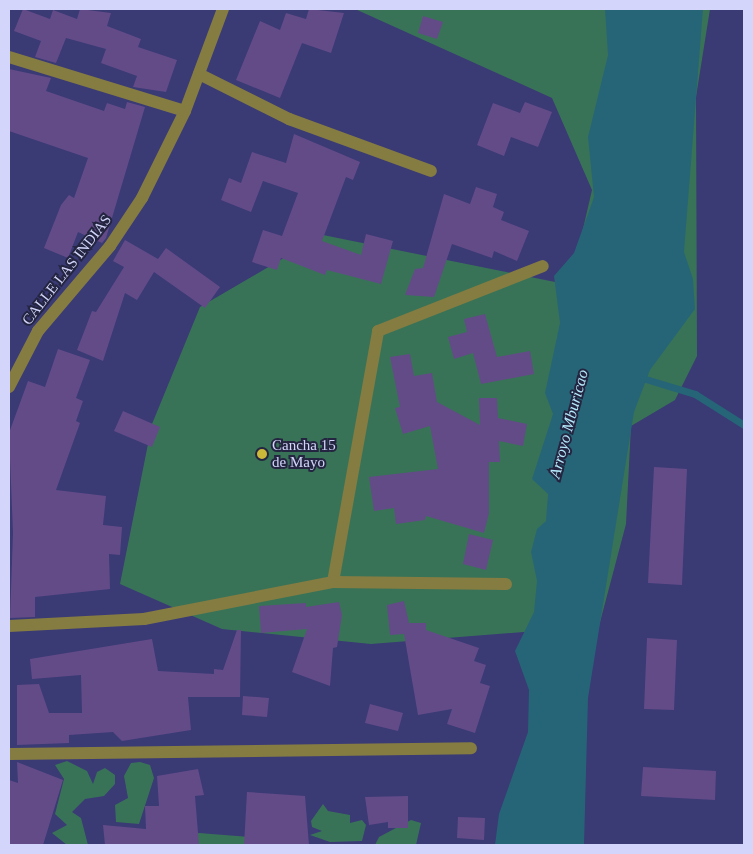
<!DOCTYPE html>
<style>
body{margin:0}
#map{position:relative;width:753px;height:854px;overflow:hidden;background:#3a3a75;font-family:"Times New Roman",serif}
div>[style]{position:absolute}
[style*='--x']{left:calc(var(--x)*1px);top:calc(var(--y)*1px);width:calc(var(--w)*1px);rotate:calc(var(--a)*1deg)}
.green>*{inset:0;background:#397357}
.water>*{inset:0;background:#266577}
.stream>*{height:7px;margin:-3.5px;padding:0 3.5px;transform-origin:3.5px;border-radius:3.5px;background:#266577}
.building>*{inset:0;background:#634b88}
.minor>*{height:12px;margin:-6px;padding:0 6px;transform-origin:6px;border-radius:6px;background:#857c42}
.dots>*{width:14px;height:14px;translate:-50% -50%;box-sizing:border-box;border:2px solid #242540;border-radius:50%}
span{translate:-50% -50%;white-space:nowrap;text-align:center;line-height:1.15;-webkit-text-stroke:4px #242540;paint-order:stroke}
.street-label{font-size:15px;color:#d3d6fa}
.poi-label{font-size:15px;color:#d3d6fa}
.left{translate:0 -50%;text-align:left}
.water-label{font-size:16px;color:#b5e9fb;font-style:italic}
.frame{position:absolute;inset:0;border:10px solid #d3d6fa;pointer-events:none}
</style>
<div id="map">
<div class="green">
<div style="clip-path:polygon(355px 9px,710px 9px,696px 97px,697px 356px,675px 400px,631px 426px,626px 524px,599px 626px,371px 644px,222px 629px,120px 584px,152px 424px,200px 307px,323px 235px,570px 285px,592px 190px,552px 98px)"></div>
<div style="clip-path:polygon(67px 761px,87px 771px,93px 784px,97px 772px,105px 768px,115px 775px,115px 784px,104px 796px,85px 799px,72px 812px,81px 818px,88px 845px,67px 845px,52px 833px,67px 825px,55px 814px,64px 779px,55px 765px)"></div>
<div style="clip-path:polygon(140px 762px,150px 765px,154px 778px,139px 824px,116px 822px,115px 805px,128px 798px,124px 776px,131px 763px)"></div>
<div style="clip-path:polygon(323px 804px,328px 811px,350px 815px,350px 823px,362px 820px,366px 825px,362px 841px,330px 842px,310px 835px,322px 831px,312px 827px,311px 821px)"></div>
<div style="clip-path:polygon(411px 820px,421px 823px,416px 845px,375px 845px,379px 837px)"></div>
<div style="clip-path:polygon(199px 833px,286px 840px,287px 845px,157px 845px)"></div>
</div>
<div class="water">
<div style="clip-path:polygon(605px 9px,703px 9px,684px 252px,693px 279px,695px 309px,650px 370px,634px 412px,588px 698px,584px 845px,495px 845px,499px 814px,528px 732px,529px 690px,515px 651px,534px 612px,537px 581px,531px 552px,537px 529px,546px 521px,548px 494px,532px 479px,553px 414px,545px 393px,560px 323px,554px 276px,574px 253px,594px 197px,588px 137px,608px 55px)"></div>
</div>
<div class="stream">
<div style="--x:639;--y:377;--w:59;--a:16.9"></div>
<div style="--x:695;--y:394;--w:58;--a:32.3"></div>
</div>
<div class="building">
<div style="clip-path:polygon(23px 9px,50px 19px,53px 10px,77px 19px,80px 9px,111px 13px,107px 26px,141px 39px,138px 47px,177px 60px,166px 92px,133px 87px,137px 76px,101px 63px,106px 49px,66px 38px,56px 63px,35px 57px,41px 41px,14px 31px)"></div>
<div style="clip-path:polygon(309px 9px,344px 13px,331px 53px,302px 43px,280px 98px,236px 80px,260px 21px,280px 30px,286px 13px,306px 19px)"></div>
<div style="clip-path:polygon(423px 16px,443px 22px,437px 39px,418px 33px)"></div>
<div style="clip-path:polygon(9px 69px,51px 78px,46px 91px,104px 111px,107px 103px,125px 109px,127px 102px,145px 107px,106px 238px,102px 243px,78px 232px,68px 258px,44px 248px,61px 205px,69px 195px,74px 198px,88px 158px,9px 131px)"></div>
<div style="clip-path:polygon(525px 102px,552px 112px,538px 147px,511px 137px,504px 156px,477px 145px,493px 103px,520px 113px)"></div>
<div style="clip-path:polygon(294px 134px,360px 162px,353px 180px,346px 177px,322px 241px,361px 255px,366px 234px,393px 241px,381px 284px,327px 270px,325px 275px,281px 258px,277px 270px,252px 262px,263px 230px,282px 236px,298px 193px,263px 181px,251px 212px,221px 200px,229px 178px,241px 183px,252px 152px,286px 163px)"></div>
<div style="clip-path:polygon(476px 187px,497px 194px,493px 207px,504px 212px,501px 220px,529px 231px,517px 261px,494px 251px,492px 258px,452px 244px,434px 297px,405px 295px,415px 269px,423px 268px,444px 194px,470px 204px)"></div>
<div style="clip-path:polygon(125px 240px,158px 259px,166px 248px,220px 287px,205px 308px,154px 272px,137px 300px,125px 293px,103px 361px,77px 350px,92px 311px,96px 312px,124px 267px,113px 261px)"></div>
<div style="clip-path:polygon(485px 314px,497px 357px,530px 351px,534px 374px,481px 384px,473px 353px,454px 359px,448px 337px,467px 332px,464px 319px)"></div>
<div style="clip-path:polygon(58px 349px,90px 360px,76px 398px,83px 401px,76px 421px,80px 423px,56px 490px,106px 496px,103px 525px,122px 527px,120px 555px,109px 554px,110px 589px,35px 597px,35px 617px,10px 618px,13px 533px,9px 433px,28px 381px,45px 387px)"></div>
<div style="clip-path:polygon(410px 354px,414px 376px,432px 373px,437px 402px,480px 425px,479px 398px,497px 398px,498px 418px,527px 424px,523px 446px,499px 441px,500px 462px,489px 462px,489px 513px,484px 533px,426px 516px,425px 520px,396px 524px,394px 508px,374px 511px,369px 477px,438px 469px,430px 426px,403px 434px,395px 408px,400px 407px,390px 357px)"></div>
<div style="clip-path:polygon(123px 411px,160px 427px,152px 447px,114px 431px)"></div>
<div style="clip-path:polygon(654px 467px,687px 469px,682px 585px,648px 583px)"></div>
<div style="clip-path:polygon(469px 534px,493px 540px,486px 570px,463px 564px)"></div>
<div style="clip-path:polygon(404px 601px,409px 623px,426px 623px,426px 630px,479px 648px,474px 661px,486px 665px,480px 683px,490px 686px,475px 733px,447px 724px,452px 709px,418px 715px,404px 634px,390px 635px,387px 605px)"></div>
<div style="clip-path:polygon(339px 602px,342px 615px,337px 647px,333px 648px,330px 686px,292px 672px,307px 629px,261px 633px,259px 606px,306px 603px,306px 607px)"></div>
<div style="clip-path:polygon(237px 630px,241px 630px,240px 697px,188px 697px,191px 730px,122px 741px,113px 732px,69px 735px,69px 743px,17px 745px,17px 685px,39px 684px,49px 713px,82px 713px,81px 675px,32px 679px,30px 659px,152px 639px,158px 671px,214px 674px,214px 669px,223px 670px)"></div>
<div style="clip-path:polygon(647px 638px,677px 640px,674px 710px,644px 709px)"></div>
<div style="clip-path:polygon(243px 696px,269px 698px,267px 717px,242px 715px)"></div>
<div style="clip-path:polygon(370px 704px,403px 713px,398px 731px,365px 723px)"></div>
<div style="clip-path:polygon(17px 762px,63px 780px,43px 845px,9px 845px,9px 780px,18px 783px)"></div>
<div style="clip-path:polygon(643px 767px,716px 771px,715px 800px,641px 796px)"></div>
<div style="clip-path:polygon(198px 769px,204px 795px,195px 796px,199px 845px,105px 845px,103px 825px,146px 829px,145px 806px,159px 806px,157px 776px)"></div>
<div style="clip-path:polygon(247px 792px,305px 796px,309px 845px,244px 845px)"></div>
<div style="clip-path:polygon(408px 796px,408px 828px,388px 828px,388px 822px,369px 825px,365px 797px)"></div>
<div style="clip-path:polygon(458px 817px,485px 818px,484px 840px,457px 838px)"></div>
</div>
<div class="minor">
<div style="--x:9;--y:57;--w:184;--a:17.1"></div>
<div style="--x:199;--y:74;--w:101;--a:26.6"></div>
<div style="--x:289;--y:119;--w:151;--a:20.1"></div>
<div style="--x:9;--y:387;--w:63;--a:-62.6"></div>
<div style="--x:38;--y:331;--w:111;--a:-49.7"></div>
<div style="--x:110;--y:246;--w:58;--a:-56.3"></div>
<div style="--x:142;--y:198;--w:97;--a:-63.7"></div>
<div style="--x:185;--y:111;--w:109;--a:-69.6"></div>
<div style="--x:333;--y:582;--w:255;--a:-79.8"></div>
<div style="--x:378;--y:331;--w:177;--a:-21.5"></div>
<div style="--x:9;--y:626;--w:135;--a:-3"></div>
<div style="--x:144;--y:619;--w:193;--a:-11.1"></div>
<div style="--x:333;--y:582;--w:173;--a:0.7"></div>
<div style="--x:9;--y:754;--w:462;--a:-0.7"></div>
</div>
<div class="dots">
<div style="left:262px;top:454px;background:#ccb939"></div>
</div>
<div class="street-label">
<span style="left:67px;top:270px;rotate:-52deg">CALLE LAS INDIAS</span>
</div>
<div class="poi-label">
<span class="left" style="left:272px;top:454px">Cancha 15<br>de Mayo</span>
</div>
<div class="water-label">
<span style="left:569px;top:424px;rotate:-75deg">Arroyo Mburicao</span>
</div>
<div class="frame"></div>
</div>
